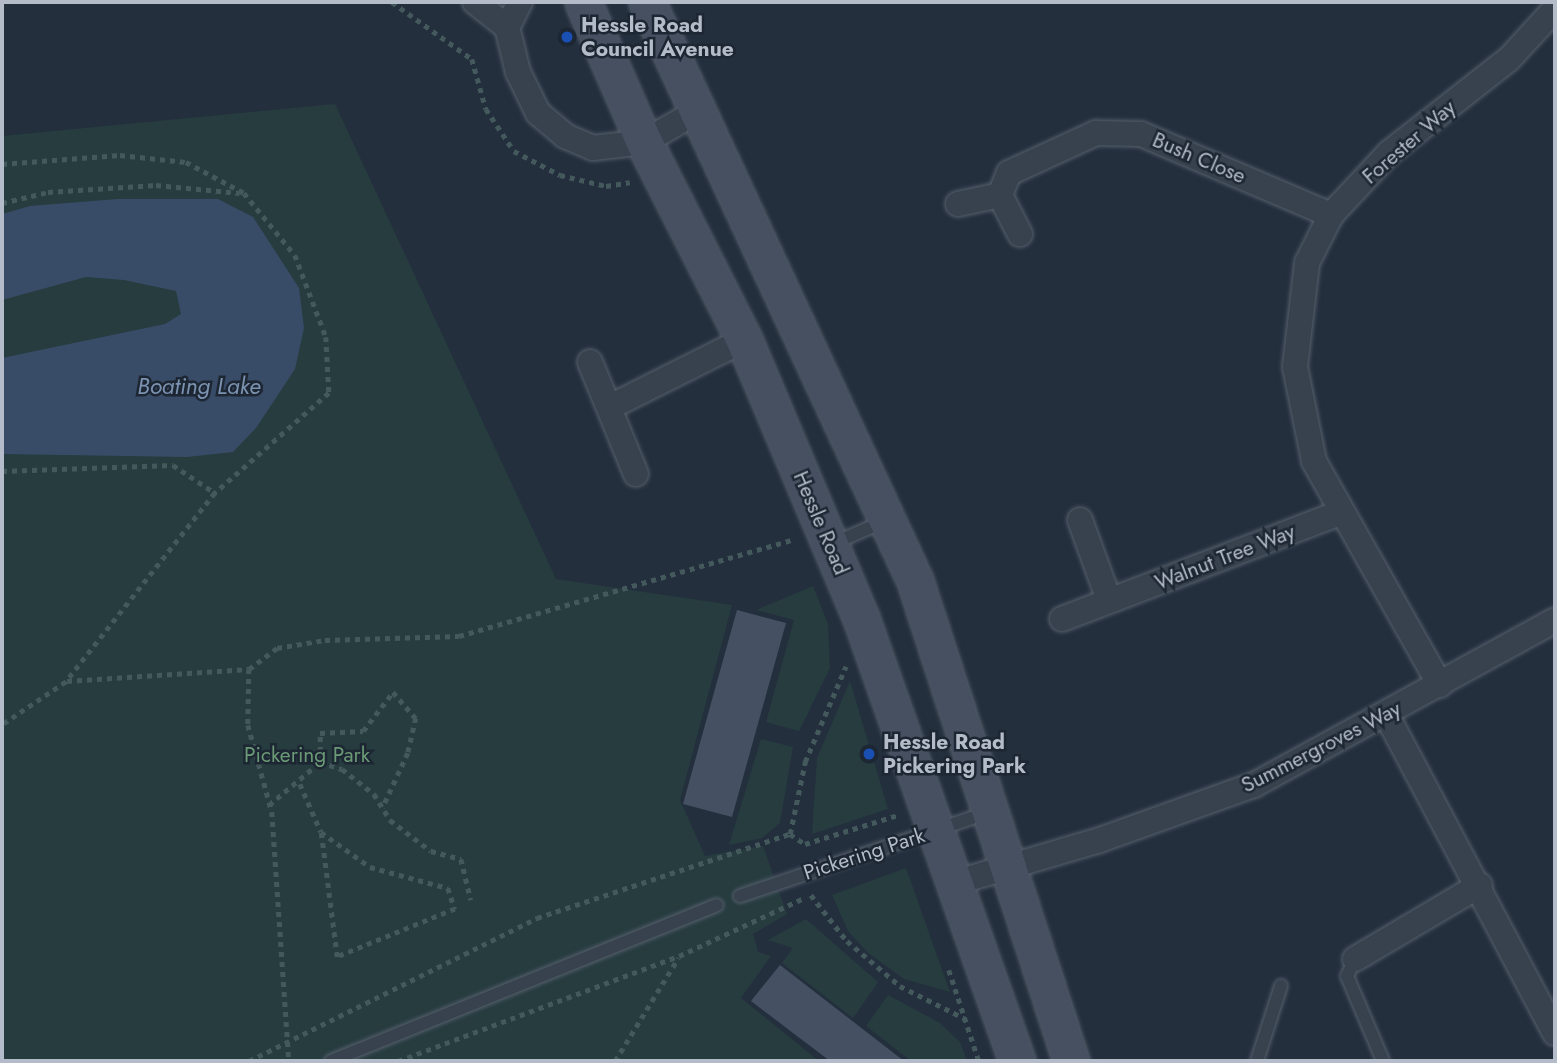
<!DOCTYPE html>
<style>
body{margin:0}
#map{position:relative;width:1557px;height:1063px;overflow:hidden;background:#242f3e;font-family:Jost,sans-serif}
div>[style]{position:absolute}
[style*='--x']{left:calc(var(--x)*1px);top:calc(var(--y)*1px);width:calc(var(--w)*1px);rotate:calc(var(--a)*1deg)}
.green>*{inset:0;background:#263c3f}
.water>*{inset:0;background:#394c67}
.building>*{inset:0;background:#455162}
.path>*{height:4.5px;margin-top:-2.25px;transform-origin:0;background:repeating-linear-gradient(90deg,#44595c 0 5px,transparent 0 10px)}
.roads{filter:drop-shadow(0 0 2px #565f6c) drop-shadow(0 0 2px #565f6c)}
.lane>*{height:12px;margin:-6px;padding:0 6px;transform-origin:6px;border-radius:6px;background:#38414e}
.street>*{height:24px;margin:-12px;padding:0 12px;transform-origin:12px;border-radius:12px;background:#38414e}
.secondary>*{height:35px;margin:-17.5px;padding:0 17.5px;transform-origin:17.5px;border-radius:17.5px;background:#465061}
.dots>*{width:19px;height:19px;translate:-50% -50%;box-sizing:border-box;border:4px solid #1d2633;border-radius:50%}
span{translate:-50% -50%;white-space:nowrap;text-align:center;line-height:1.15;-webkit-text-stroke:5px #1d2633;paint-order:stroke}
.poi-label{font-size:21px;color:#b4bcc9;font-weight:700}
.left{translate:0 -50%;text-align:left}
.street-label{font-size:21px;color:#b4bcc9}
.park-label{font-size:21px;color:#6b9a76}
.water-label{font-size:23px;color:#7c92b1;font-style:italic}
.frame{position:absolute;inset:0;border:4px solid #b4bcc9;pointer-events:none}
</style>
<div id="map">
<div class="green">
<div style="clip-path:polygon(335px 104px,556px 579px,732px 605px,680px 800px,705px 856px,763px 846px,787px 914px,753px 934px,758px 952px,771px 956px,741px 998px,819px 1061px,2px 1061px,2px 136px)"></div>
<div style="clip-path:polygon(813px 586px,828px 624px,830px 668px,799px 731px,766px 722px,794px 620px,756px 610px)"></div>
<div style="clip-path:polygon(850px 681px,888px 809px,812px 834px,817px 758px)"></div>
<div style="clip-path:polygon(761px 739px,793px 747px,780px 823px,762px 838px,729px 845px)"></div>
<div style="clip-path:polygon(906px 868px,950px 992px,904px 979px,867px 952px,848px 931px,832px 895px)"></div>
<div style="clip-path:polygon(806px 919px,878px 982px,853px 1018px,782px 963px,793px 948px,768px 940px)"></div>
<div style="clip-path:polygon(888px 995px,940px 1023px,960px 1042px,967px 1061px,911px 1061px,866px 1026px)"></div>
</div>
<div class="water">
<div style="clip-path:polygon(118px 199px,218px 199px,253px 217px,299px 288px,304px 328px,295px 369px,256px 428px,233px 452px,187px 457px,2px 454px,2px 358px,165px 324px,181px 314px,176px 291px,124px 280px,86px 277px,2px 300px,2px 214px,30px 206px)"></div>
</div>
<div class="building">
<div style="clip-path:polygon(737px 610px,786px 623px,732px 817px,683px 804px)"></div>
<div style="clip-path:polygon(780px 965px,789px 972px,904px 1061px,830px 1061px,793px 1033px,751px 1001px)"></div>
</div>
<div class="path">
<div style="--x:392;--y:2;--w:98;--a:35.5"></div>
<div style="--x:472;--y:59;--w:52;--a:74.4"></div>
<div style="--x:486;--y:109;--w:50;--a:56.3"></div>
<div style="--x:514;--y:151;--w:52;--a:27.6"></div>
<div style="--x:560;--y:175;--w:47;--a:13.4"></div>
<div style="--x:606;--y:186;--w:24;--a:-9"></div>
<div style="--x:2;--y:164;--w:118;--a:-4.4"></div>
<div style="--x:120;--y:155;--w:66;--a:6.1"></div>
<div style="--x:186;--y:162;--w:66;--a:28.1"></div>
<div style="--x:244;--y:193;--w:80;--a:50.6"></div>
<div style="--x:295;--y:255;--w:88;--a:69.3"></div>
<div style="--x:326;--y:337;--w:56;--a:86.9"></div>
<div style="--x:329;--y:393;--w:152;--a:138.7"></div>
<div style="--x:215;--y:493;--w:241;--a:128.3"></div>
<div style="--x:66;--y:682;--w:77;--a:146.1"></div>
<div style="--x:2;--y:203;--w:47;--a:-13.4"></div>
<div style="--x:48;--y:192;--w:108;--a:-3.7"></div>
<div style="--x:156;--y:185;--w:84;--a:5.4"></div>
<div style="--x:2;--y:471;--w:171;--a:-2"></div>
<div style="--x:173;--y:465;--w:50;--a:33.7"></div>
<div style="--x:249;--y:669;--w:35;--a:-37"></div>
<div style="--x:277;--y:648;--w:49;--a:-9.5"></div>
<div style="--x:325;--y:640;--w:134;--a:-1.7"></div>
<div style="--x:459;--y:636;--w:349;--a:-16.1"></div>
<div style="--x:67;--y:681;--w:182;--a:-3.8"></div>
<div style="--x:249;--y:669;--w:56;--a:91"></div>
<div style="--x:248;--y:725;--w:90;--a:74.6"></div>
<div style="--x:272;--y:812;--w:250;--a:86.1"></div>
<div style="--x:320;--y:762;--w:29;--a:-90"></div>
<div style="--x:320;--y:733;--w:43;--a:-2.7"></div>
<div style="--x:363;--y:731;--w:49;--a:-52.4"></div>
<div style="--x:393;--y:692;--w:35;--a:49"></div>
<div style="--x:416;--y:718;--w:36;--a:103"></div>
<div style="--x:408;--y:753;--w:60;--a:114.8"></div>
<div style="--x:300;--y:784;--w:52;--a:66.4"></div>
<div style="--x:321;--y:832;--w:60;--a:35.5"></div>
<div style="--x:370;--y:867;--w:81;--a:15.1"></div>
<div style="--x:448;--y:888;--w:22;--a:72"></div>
<div style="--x:455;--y:909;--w:127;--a:157.9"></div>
<div style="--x:337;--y:957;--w:126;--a:-97.3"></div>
<div style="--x:269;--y:805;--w:67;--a:-40.1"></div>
<div style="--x:320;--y:762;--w:23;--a:18"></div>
<div style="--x:342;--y:769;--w:41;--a:38"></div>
<div style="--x:374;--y:794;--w:31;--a:58"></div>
<div style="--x:390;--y:820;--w:51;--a:37.1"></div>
<div style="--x:431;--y:851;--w:31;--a:15"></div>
<div style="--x:461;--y:859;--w:42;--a:76.3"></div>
<div style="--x:790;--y:834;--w:18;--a:34"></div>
<div style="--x:805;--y:844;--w:97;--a:-17.3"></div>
<div style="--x:811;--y:895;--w:58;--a:52"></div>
<div style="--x:847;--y:941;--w:70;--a:40.3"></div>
<div style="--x:900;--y:986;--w:72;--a:26.6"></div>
<div style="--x:949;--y:970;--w:96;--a:71.8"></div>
<div style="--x:249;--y:1061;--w:322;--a:-26.4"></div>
<div style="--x:537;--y:918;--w:267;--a:-18.4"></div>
<div style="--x:790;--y:834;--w:74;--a:-78.2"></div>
<div style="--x:805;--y:762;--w:104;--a:-66.9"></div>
<div style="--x:398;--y:1061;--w:300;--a:-20.5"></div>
<div style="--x:679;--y:956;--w:136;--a:-24.9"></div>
<div style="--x:615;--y:1061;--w:121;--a:-58.5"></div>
</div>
<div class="roads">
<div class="lane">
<div style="--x:832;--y:544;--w:58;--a:-23.5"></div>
<div style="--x:740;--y:896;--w:261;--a:-18.6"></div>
<div style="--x:1355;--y:959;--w:19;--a:115"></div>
<div style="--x:1347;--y:976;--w:92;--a:67"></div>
<div style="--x:331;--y:1061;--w:416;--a:-22"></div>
<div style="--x:1257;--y:1061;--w:79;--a:-72.3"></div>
</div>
<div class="street">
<div style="--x:475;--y:2;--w:41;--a:38"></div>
<div style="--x:520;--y:2;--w:28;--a:117"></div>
<div style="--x:507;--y:27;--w:46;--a:76.3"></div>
<div style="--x:518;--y:72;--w:46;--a:64"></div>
<div style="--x:538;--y:113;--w:35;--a:40"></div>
<div style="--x:565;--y:136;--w:30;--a:23"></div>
<div style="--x:593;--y:148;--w:51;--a:-6.7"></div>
<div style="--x:644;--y:142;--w:62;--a:-29.9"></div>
<div style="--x:1000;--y:195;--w:24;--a:-68"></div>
<div style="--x:1009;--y:173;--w:96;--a:-24.7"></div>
<div style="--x:1096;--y:133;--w:45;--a:1.3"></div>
<div style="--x:1141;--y:134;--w:207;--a:23.1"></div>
<div style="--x:958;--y:204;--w:43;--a:-12.1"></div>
<div style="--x:1000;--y:195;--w:44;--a:62.9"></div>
<div style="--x:590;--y:362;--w:121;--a:67.7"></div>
<div style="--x:610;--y:407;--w:150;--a:-26.6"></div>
<div style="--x:1080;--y:520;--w:85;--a:70.1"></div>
<div style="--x:1062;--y:619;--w:298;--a:-20.9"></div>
<div style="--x:1440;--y:685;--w:257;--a:-119.4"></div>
<div style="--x:1314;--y:461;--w:96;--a:-101.4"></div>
<div style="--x:1295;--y:367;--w:105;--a:-83.4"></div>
<div style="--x:1307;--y:263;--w:54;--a:-63.4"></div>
<div style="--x:1331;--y:215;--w:85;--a:-46.9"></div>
<div style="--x:1389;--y:153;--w:152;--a:-38.1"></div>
<div style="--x:1509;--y:59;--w:68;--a:-47.4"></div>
<div style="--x:1386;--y:714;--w:361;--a:62.1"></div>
<div style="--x:954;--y:883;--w:152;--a:-16.4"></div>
<div style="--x:1100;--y:840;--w:164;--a:-19.7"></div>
<div style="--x:1254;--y:785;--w:343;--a:-28.7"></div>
<div style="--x:1355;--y:959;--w:145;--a:-30.6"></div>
</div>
<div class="secondary">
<div style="--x:583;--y:2;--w:153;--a:66.5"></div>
<div style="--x:644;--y:142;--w:222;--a:63.2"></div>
<div style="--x:744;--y:340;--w:302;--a:67.2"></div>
<div style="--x:861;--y:618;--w:470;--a:70.6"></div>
<div style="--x:647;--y:2;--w:638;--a:65.16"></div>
<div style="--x:915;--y:581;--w:505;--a:72"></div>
</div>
</div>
<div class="dots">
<div style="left:567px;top:37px;background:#1a4fb4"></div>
<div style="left:869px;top:754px;background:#1a4fb4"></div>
</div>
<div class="poi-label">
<span class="left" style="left:581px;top:37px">Hessle Road<br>Council Avenue</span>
<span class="left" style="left:883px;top:754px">Hessle Road<br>Pickering Park</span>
</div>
<div class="street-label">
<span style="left:1409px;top:142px;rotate:-41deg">Forester Way</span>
<span style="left:1199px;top:158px;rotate:23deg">Bush Close</span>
<span style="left:821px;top:523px;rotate:67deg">Hessle Road</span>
<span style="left:1225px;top:557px;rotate:-21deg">Walnut Tree Way</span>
<span style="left:1321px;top:747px;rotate:-27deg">Summergroves Way</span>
<span style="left:864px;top:854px;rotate:-18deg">Pickering Park</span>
</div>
<div class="park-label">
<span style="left:307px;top:755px">Pickering Park</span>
</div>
<div class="water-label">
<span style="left:199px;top:386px">Boating Lake</span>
</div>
<div class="frame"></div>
</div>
